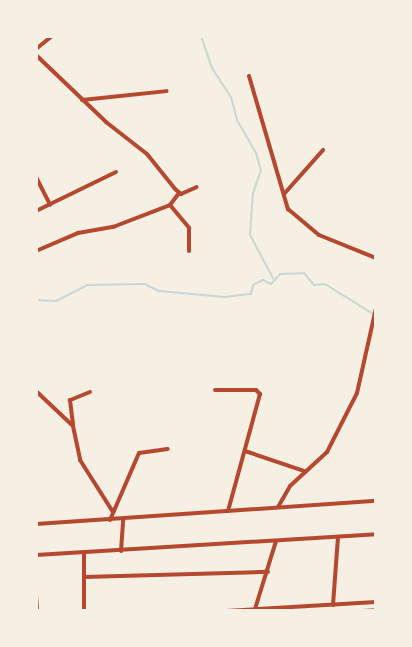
<!DOCTYPE html>
<style>
body{margin:0}
#map{position:relative;width:412px;height:647px;overflow:hidden;background:#f6efe4;font-family:"Golos Text",sans-serif}
div>[style]{position:absolute}
[style*='--x']{left:calc(var(--x)*1px);top:calc(var(--y)*1px);width:calc(var(--w)*1px);rotate:calc(var(--a)*1deg)}
.stream>*{height:2px;margin:-1px;padding:0 1px;transform-origin:1px;border-radius:1px;background:#c9d6d2}
.minor>*{height:4px;margin:-2px;padding:0 2px;transform-origin:2px;border-radius:2px;background:#b5482f}
.rail>*{height:2px;margin:-1px;padding:0 1px;transform-origin:1px;border-radius:1px;background:#cf8b77}
span{translate:-50% -50%;white-space:nowrap;text-align:center;line-height:1.15;-webkit-text-stroke:5px #f6efe4;paint-order:stroke}
.frame{position:absolute;inset:0;border:38px solid #f6efe4;pointer-events:none}
</style>
<div id="map">
<div class="stream">
<div style="--x:201;--y:36;--w:34;--a:71"></div>
<div style="--x:212;--y:68;--w:35;--a:57"></div>
<div style="--x:231;--y:97;--w:24;--a:75"></div>
<div style="--x:237;--y:120;--w:38;--a:60"></div>
<div style="--x:256;--y:153;--w:18;--a:74"></div>
<div style="--x:261;--y:170;--w:24;--a:109"></div>
<div style="--x:253;--y:193;--w:42;--a:94.1"></div>
<div style="--x:250;--y:235;--w:49;--a:61.9"></div>
<div style="--x:36;--y:300;--w:20;--a:3"></div>
<div style="--x:56;--y:301;--w:35;--a:-27"></div>
<div style="--x:87;--y:285;--w:58;--a:-1"></div>
<div style="--x:145;--y:284;--w:16;--a:27"></div>
<div style="--x:159;--y:291;--w:66;--a:5.2"></div>
<div style="--x:225;--y:297;--w:26;--a:-7"></div>
<div style="--x:251;--y:294;--w:9;--a:-77"></div>
<div style="--x:253;--y:285;--w:11;--a:-27"></div>
<div style="--x:263;--y:280;--w:9;--a:27"></div>
<div style="--x:271;--y:284;--w:13;--a:-48"></div>
<div style="--x:280;--y:274;--w:24;--a:-2"></div>
<div style="--x:304;--y:273;--w:16;--a:50"></div>
<div style="--x:314;--y:285;--w:11;--a:-5"></div>
<div style="--x:325;--y:284;--w:57;--a:32"></div>
</div>
<div class="minor">
<div style="--x:36;--y:49;--w:21;--a:-39"></div>
<div style="--x:36;--y:55;--w:97;--a:43.7"></div>
<div style="--x:106;--y:122;--w:52;--a:38"></div>
<div style="--x:147;--y:154;--w:45;--a:51.3"></div>
<div style="--x:175;--y:189;--w:8;--a:40"></div>
<div style="--x:181;--y:194;--w:17;--a:-24"></div>
<div style="--x:249;--y:76;--w:139;--a:73.7"></div>
<div style="--x:288;--y:209;--w:40;--a:40"></div>
<div style="--x:319;--y:235;--w:61;--a:22"></div>
<div style="--x:82;--y:100;--w:85;--a:-6"></div>
<div style="--x:36;--y:177;--w:31;--a:63"></div>
<div style="--x:284;--y:194;--w:59;--a:-48.4"></div>
<div style="--x:170;--y:205;--w:15;--a:-53"></div>
<div style="--x:36;--y:211;--w:89;--a:-26"></div>
<div style="--x:36;--y:251;--w:46;--a:-23.2"></div>
<div style="--x:78;--y:233;--w:36;--a:-10"></div>
<div style="--x:113;--y:227;--w:61;--a:-21.1"></div>
<div style="--x:170;--y:205;--w:30;--a:50"></div>
<div style="--x:189;--y:228;--w:23;--a:90"></div>
<div style="--x:215;--y:390;--w:41;--a:0"></div>
<div style="--x:256;--y:390;--w:6;--a:45"></div>
<div style="--x:260;--y:394;--w:121;--a:105.3"></div>
<div style="--x:36;--y:391;--w:51;--a:43.4"></div>
<div style="--x:90;--y:392;--w:22;--a:158"></div>
<div style="--x:70;--y:400;--w:26;--a:83"></div>
<div style="--x:73;--y:426;--w:35;--a:78"></div>
<div style="--x:80;--y:460;--w:62;--a:57.6"></div>
<div style="--x:245;--y:451;--w:62;--a:18.7"></div>
<div style="--x:278;--y:507;--w:24;--a:-60"></div>
<div style="--x:290;--y:486;--w:50;--a:-42.6"></div>
<div style="--x:327;--y:452;--w:66;--a:-63"></div>
<div style="--x:357;--y:393;--w:87;--a:-77.4"></div>
<div style="--x:110;--y:520;--w:73;--a:-66.6"></div>
<div style="--x:139;--y:453;--w:29;--a:-8"></div>
<div style="--x:36;--y:524;--w:341;--a:-3.9"></div>
<div style="--x:121;--y:551;--w:32;--a:-86"></div>
<div style="--x:36;--y:555;--w:341;--a:-3.5"></div>
<div style="--x:84;--y:577;--w:184;--a:-1.6"></div>
<div style="--x:36;--y:595;--w:16;--a:86"></div>
<div style="--x:333;--y:605;--w:68;--a:-85.8"></div>
<div style="--x:255;--y:609;--w:71;--a:-72.8"></div>
<div style="--x:84;--y:611;--w:57;--a:-90"></div>
<div style="--x:226;--y:611;--w:150;--a:-3.4"></div>
</div>
<div class="rail">
<div style="--x:351;--y:611;--w:25;--a:-5"></div>
</div>
<div class="frame"></div>
</div>
